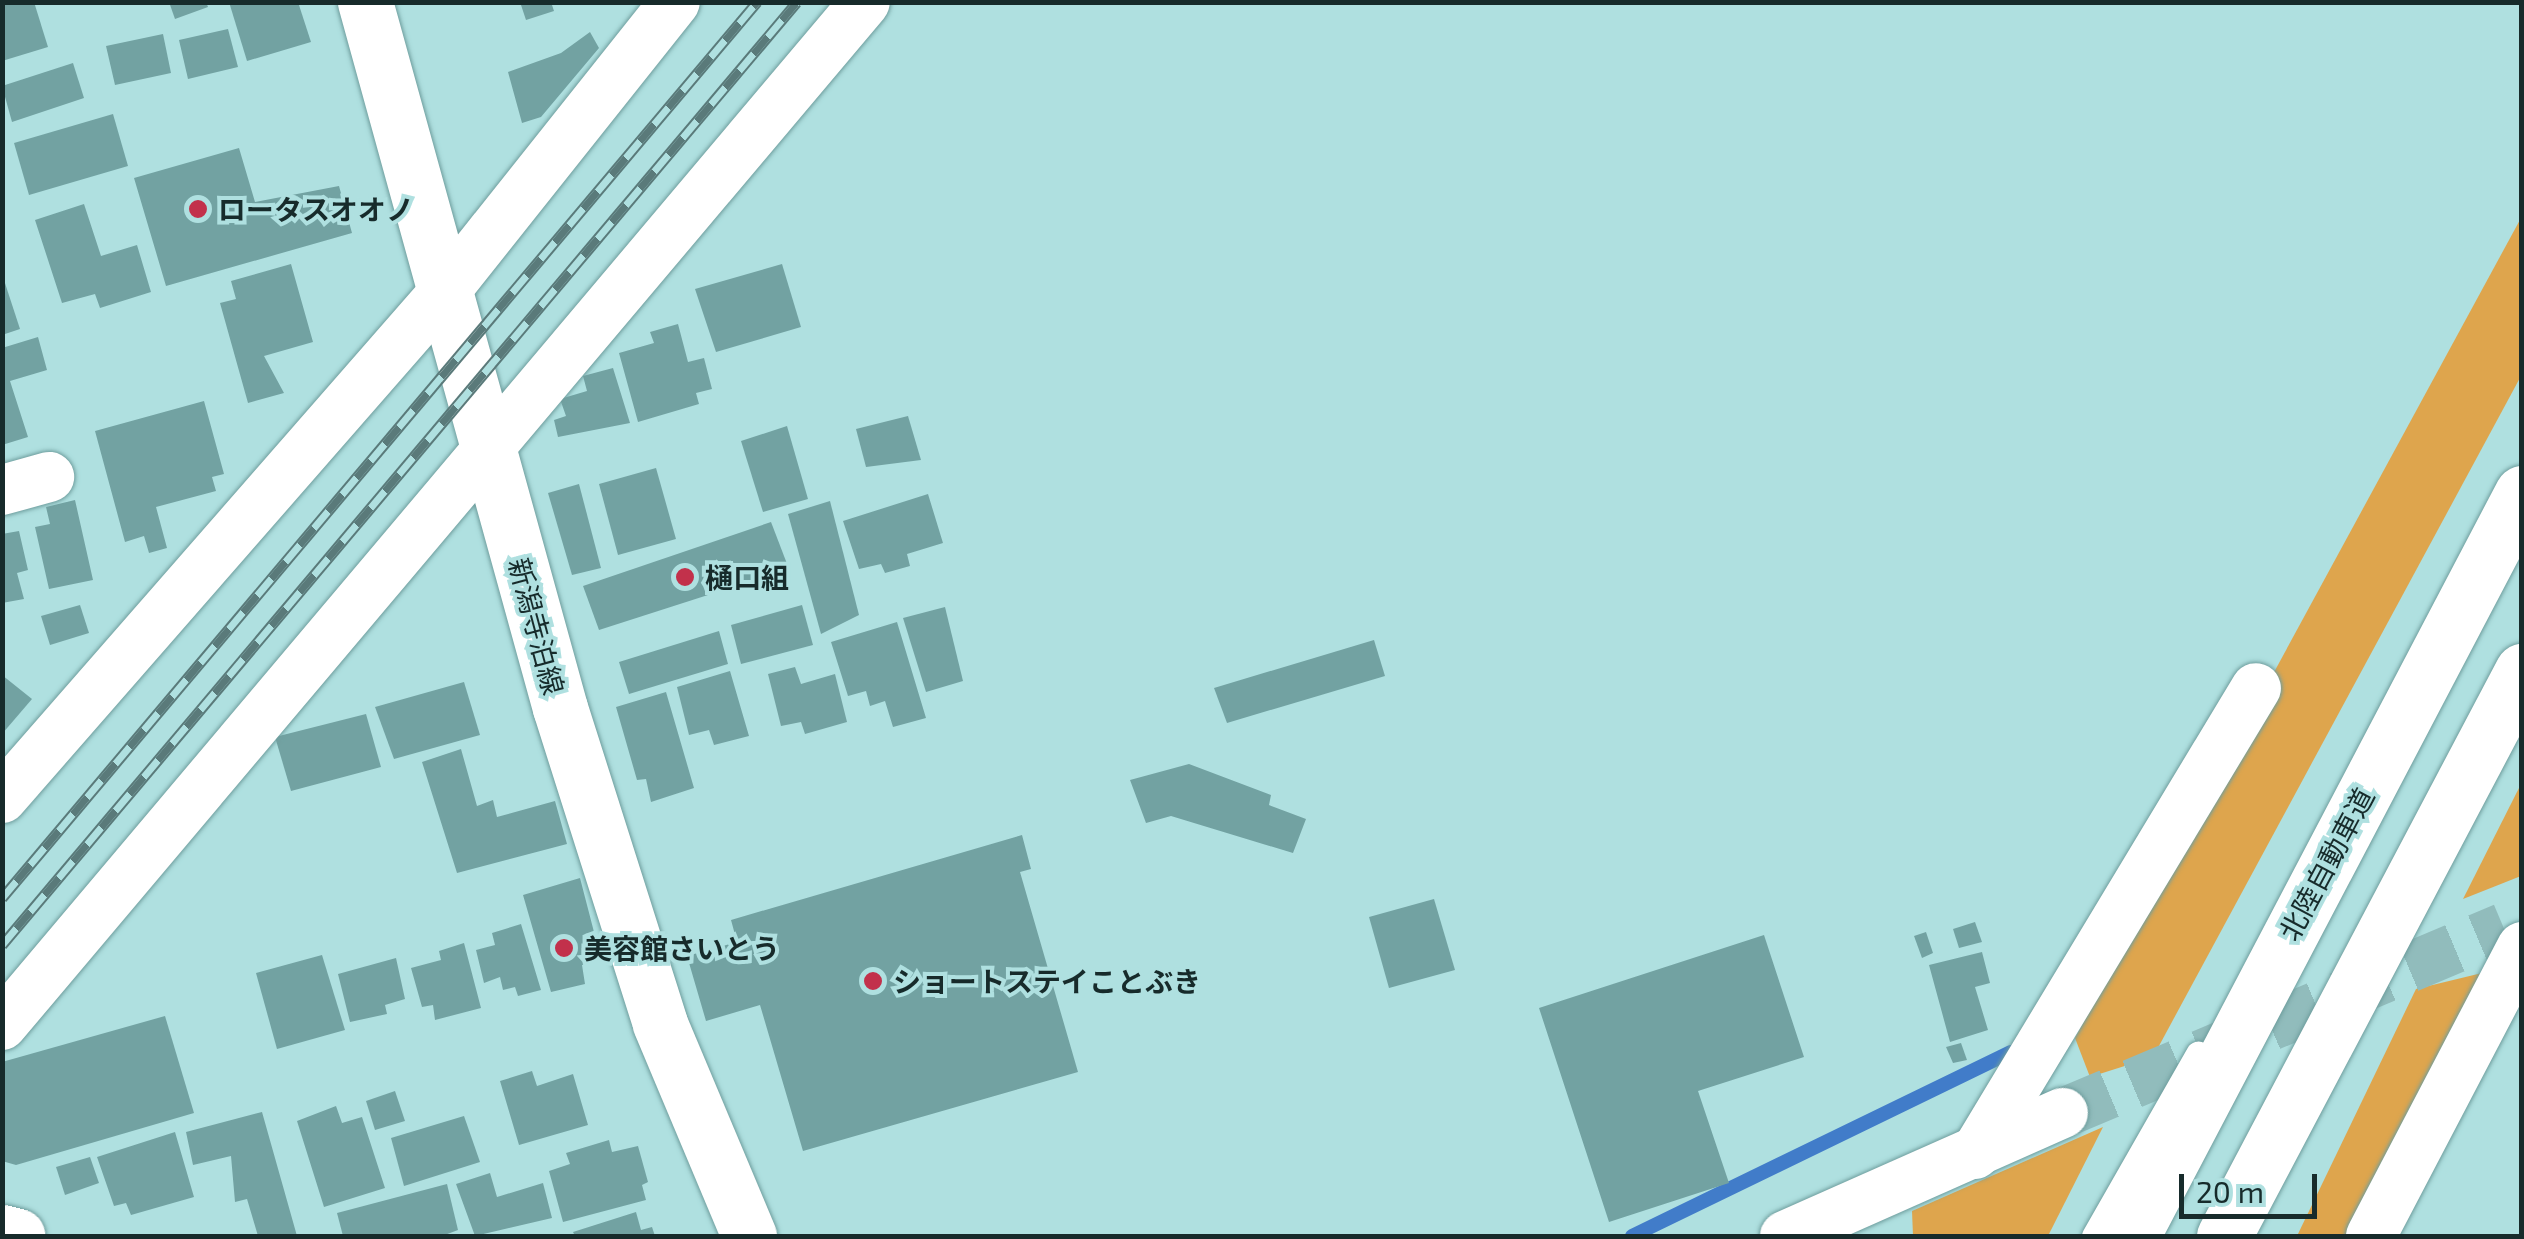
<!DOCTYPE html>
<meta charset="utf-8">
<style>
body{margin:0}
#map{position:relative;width:2524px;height:1239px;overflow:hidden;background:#afe0e0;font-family:"Exo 2","Noto Sans JP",sans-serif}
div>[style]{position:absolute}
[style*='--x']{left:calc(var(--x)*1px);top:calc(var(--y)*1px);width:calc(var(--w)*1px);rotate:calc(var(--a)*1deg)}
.green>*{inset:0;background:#dea54d}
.stream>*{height:14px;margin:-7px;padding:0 7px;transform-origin:7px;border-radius:7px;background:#417cc9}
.building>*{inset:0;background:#72a2a2}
.street-tunnel>*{height:50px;margin-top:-25px;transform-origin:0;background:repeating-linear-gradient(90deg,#91bcbc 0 50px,transparent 0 75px)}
.roads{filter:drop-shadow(0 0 2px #6e9d9d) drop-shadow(0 0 2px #6e9d9d)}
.lane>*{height:25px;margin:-12.5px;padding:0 12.5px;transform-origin:12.5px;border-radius:12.5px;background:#fff}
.street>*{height:50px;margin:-25px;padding:0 25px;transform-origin:25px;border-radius:25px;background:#fff}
.secondary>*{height:55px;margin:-27.5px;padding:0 27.5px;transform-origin:27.5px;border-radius:27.5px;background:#fff}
.primary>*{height:55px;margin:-27.5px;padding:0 27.5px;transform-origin:27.5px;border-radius:27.5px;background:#fff}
.highway>*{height:55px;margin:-27.5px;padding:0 27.5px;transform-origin:27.5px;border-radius:27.5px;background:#fff}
.rail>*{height:11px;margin-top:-5.5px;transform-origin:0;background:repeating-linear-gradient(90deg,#afe0e0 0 22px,#5a7a7a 0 44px);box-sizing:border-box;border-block:2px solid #5a7a7a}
.dots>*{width:28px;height:28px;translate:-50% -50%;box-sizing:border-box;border:5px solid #afe0e0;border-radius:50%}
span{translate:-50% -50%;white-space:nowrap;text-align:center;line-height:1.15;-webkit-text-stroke:8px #afe0e0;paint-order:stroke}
.poi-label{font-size:28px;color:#172b2b;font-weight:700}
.left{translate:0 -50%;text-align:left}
.street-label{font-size:28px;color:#172b2b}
.frame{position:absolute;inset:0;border:5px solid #172b2b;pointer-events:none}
.scale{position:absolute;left:2179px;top:1174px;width:138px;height:45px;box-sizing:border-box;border:5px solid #172b2b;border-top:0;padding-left:12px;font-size:30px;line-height:35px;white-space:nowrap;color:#172b2b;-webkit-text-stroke:8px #afe0e0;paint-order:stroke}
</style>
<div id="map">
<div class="green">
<div style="clip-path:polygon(2521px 218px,2521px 376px,2153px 1057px,2090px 1077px,2075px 1038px)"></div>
<div style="clip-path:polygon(2521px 784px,2521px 876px,2463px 899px)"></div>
<div style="clip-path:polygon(2482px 973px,2357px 1236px,2297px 1236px,2416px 989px)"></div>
<div style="clip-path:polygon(2103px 1127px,2048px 1236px,1913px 1236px,1912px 1211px)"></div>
</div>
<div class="stream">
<div style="--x:1632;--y:1236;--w:421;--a:-25.9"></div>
</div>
<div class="building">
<div style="clip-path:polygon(2px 2px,34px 2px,48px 47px,2px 61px)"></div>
<div style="clip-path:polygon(169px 2px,206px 2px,208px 7px,175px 19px)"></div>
<div style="clip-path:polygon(229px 2px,298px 2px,311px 42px,247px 61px)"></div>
<div style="clip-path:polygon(520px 2px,551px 2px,554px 11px,526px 20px)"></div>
<div style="clip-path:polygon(228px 29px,238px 67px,188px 79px,179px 40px)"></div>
<div style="clip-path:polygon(590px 32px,599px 48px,541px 117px,522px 123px,508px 72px,561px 53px)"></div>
<div style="clip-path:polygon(163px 34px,171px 73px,115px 85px,106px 46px)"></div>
<div style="clip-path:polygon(73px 63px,84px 98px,12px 122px,2px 86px)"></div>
<div style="clip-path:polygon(113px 114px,128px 166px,29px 195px,14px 143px)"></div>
<div style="clip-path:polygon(239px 148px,255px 202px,339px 186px,352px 233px,166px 286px,134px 178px)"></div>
<div style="clip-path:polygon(84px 204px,101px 256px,137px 245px,151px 292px,100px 308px,95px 294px,62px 303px,35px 220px)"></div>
<div style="clip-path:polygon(291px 264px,313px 342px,264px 356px,284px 393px,248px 403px,220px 303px,236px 299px,231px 281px)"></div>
<div style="clip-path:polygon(782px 264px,801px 327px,716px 352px,695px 289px)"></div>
<div style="clip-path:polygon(3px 277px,20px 329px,2px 335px,2px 278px)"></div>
<div style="clip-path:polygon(678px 324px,688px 362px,704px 358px,712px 389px,696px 393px,699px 404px,638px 422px,619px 353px,654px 343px,650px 332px)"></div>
<div style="clip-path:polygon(38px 337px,47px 370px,10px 381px,28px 437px,2px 445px,2px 348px)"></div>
<div style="clip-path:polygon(613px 368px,630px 423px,558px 437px,554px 420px,566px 416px,560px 399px,587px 391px,583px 376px)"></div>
<div style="clip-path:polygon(204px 401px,224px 474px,212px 477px,216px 491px,156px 507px,167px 548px,149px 553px,144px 536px,125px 542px,95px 431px)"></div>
<div style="clip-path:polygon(908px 416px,921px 460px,866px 467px,856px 429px)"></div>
<div style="clip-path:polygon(787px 426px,808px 499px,763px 512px,741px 441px)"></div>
<div style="clip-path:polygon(656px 468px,676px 539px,618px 555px,599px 484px)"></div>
<div style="clip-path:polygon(579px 484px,601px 568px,572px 575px,548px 493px)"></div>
<div style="clip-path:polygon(928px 494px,943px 543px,907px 554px,910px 566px,885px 573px,881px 564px,859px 569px,843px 521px)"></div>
<div style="clip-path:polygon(75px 500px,93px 580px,49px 589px,35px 527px,50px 524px,46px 507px)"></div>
<div style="clip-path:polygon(830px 501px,859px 615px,821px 634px,788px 514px)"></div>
<div style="clip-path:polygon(771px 522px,789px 569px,599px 630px,583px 586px)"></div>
<div style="clip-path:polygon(19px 531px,28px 570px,17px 573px,24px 599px,2px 603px,2px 534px)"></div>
<div style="clip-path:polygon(80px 605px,89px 633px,50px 645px,41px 616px)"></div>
<div style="clip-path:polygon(802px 605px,813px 645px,741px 664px,731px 625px)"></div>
<div style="clip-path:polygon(945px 607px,963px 681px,926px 692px,903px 618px)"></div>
<div style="clip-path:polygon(897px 622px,926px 718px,893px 727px,885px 701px,870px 706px,866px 691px,848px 696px,831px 642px)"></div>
<div style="clip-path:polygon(719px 631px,728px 664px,629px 694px,619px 662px)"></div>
<div style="clip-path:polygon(1374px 640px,1385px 676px,1227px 723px,1214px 688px)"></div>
<div style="clip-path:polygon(795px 667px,801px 684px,835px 674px,847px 722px,805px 734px,801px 722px,781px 726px,768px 674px)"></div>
<div style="clip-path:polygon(730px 671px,749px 736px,714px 745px,709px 730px,689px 735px,677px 687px)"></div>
<div style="clip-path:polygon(2px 675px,32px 699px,2px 734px)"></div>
<div style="clip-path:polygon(464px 682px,480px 735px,394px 759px,375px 707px)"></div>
<div style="clip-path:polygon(666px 692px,694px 788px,651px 802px,646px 779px,637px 780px,616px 707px)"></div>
<div style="clip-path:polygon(366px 714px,381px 767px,291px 791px,275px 737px)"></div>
<div style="clip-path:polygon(461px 749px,477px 806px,493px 800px,497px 817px,555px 801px,567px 844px,457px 873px,422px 762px)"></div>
<div style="clip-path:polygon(1189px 764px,1271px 795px,1269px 805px,1306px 819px,1293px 853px,1171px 816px,1146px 823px,1130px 780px)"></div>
<div style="clip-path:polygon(1022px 835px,1031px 869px,1020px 872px,1078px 1072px,803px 1151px,760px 1005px,706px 1021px,687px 956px,737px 942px,731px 920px)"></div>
<div style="clip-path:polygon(580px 878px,594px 932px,585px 934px,593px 963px,582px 965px,585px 984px,551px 992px,523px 895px)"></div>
<div style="clip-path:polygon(1434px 899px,1455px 970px,1389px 988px,1369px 917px)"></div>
<div style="clip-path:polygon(1975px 922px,1982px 942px,1959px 948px,1953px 929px)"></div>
<div style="clip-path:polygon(521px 924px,541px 990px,518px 996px,515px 987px,503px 990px,500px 977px,484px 983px,476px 950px,495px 945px,492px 933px)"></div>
<div style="clip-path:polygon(1926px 932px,1933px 953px,1922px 958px,1914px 936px)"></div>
<div style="clip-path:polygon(1764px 935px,1804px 1057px,1698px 1091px,1729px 1183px,1609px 1222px,1539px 1008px)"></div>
<div style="clip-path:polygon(464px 943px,481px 1008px,435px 1020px,433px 1005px,422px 1007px,411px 968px,441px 960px,439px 951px)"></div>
<div style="clip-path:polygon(1982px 952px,1990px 983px,1975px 987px,1988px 1030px,1950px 1042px,1929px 965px)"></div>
<div style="clip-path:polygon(322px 955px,345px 1030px,277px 1049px,256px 973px)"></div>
<div style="clip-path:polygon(396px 958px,405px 999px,385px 1005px,387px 1014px,350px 1022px,338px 974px)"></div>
<div style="clip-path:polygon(165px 1016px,194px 1113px,16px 1165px,2px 1161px,2px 1062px)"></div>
<div style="clip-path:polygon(1961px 1043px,1967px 1060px,1953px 1063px,1946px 1047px)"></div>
<div style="clip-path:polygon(532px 1071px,537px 1086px,573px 1074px,588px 1125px,519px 1145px,500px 1081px)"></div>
<div style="clip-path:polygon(395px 1091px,405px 1121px,375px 1130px,366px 1101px)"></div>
<div style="clip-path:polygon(336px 1106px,342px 1123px,362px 1117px,385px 1188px,324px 1207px,297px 1121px)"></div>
<div style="clip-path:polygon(262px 1112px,297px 1236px,258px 1236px,247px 1199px,235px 1202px,231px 1156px,193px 1165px,186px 1132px)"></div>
<div style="clip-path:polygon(464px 1116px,480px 1162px,404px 1186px,391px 1138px)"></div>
<div style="clip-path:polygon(175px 1132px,194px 1197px,131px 1215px,126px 1203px,114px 1206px,97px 1157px)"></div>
<div style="clip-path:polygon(609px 1140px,612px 1152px,638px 1146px,648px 1182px,642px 1185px,646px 1200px,563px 1222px,549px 1171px,570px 1164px,566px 1153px)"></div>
<div style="clip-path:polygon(90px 1157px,99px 1183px,65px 1195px,56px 1167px)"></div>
<div style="clip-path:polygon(490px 1173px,497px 1197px,543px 1183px,552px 1218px,475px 1236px,456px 1184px)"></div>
<div style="clip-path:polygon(447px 1184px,458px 1230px,442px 1236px,343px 1236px,337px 1213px)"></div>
<div style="clip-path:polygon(636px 1212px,641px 1230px,652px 1227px,655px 1236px,575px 1236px,573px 1232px)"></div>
</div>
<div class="street-tunnel">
<div style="--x:2063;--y:1113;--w:478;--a:-22.8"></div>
</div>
<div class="roads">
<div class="lane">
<div style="--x:2094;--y:1236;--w:210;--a:-60.3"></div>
</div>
<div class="street">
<div style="--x:2;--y:490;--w:49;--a:-15.5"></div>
<div style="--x:2;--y:798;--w:673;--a:-48.85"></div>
<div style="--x:445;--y:291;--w:369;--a:-51.5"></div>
<div style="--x:2;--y:1025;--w:1338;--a:-49.85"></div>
<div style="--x:1975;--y:1154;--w:544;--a:-58.91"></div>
<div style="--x:1785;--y:1236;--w:304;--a:-23.9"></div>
<div style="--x:2371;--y:1236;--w:326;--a:-62.4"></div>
</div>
<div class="secondary">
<div style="--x:2;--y:1232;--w:16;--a:14"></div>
</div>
<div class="primary">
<div style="--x:365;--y:2;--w:732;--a:74.56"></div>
<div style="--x:560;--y:708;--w:331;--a:72.4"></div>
<div style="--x:660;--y:1024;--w:230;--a:67.2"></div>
</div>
<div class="highway">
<div style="--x:2132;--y:1236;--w:839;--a:-62.31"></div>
<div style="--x:2224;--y:1236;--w:639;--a:-62.19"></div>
</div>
</div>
<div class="rail">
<div style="--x:2;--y:898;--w:1172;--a:-49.88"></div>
<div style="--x:2;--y:945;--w:1233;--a:-49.87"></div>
</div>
<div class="dots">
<div style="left:198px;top:209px;background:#c2314b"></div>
<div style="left:685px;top:577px;background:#c2314b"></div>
<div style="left:564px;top:948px;background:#c2314b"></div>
<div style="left:873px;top:981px;background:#c2314b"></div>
</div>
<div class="poi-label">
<span class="left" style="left:218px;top:209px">ロータスオオノ</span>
<span class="left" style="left:705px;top:577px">樋口組</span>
<span class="left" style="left:584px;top:948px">美容館さいとう</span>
<span class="left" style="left:893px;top:981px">ショートステイことぶき</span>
</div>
<div class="street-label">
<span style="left:537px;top:626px;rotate:75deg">新潟寺泊線</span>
<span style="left:2326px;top:864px;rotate:-62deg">北陸自動車道</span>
</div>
<div class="frame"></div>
<div class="scale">20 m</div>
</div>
